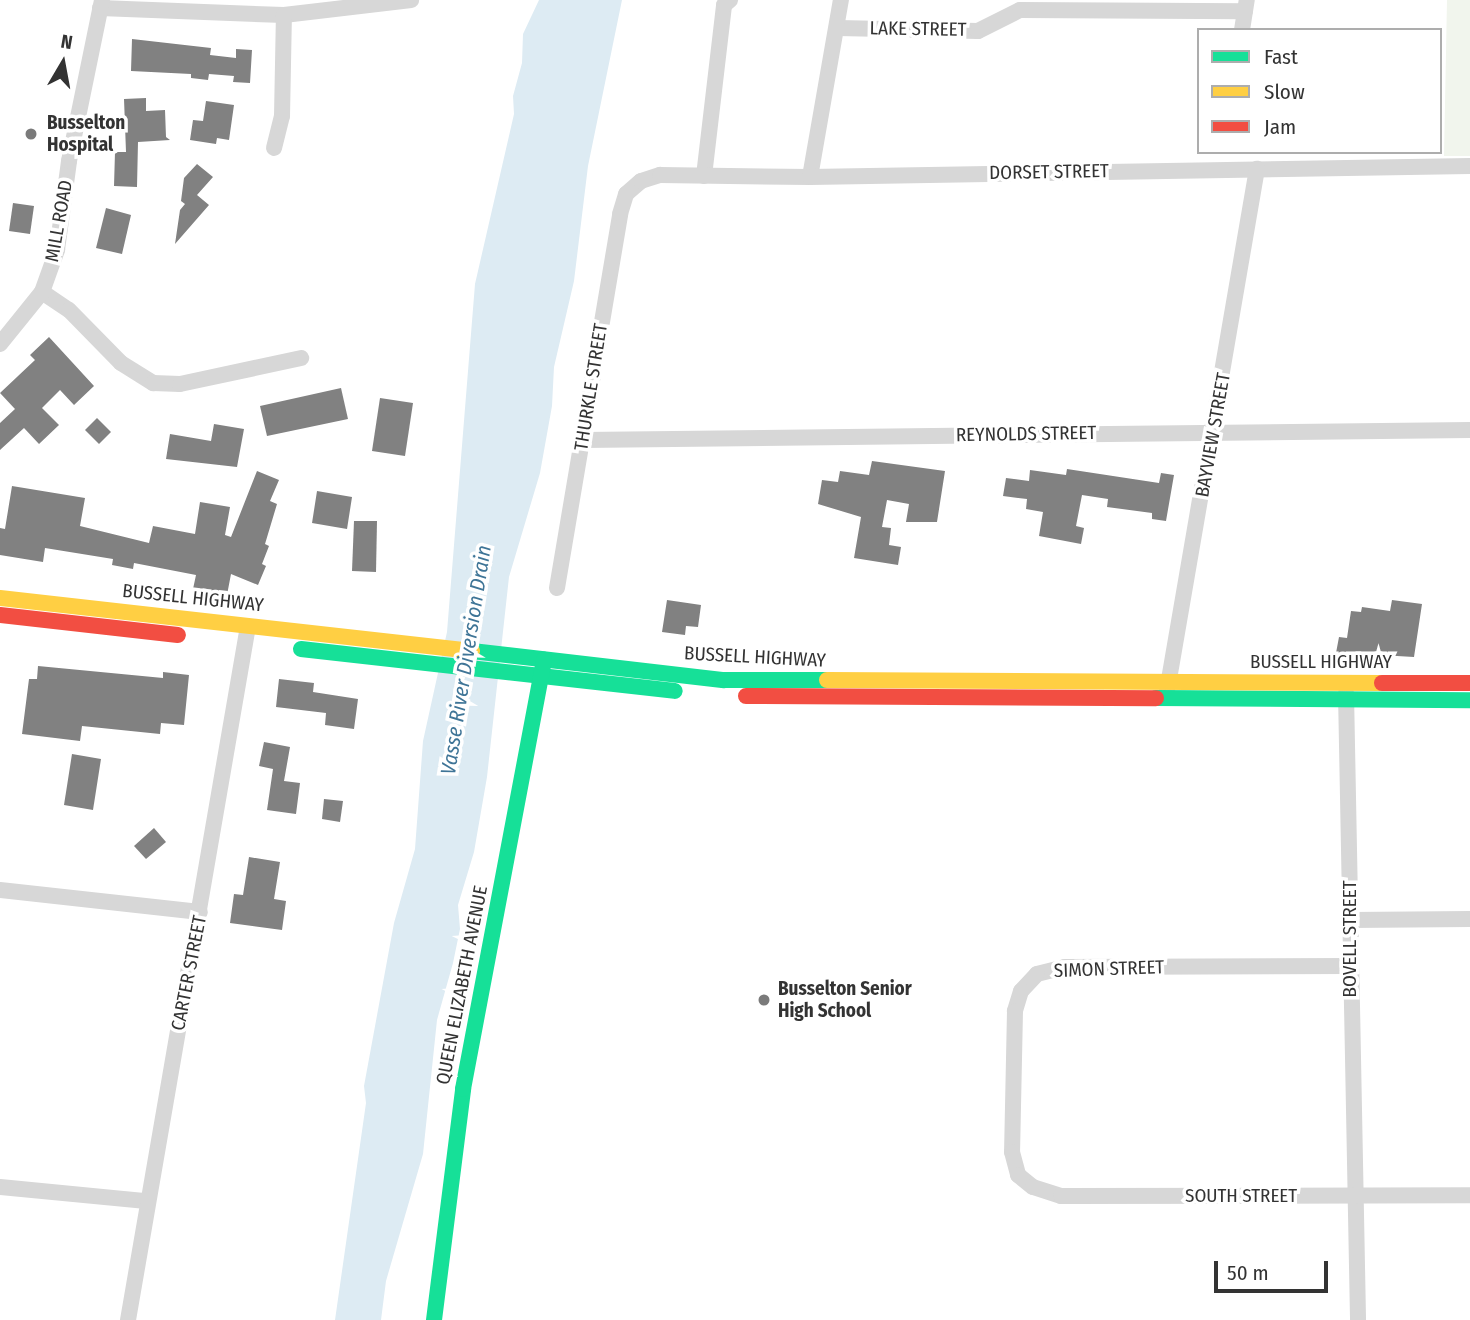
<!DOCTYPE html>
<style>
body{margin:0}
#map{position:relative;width:1470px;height:1320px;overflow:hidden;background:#fff;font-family:"Fira Sans Condensed",sans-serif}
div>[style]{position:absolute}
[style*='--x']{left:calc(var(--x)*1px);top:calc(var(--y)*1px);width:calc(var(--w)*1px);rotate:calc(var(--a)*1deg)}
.green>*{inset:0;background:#f1f5ed}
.water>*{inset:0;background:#ddebf3}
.building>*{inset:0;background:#818181}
.street>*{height:16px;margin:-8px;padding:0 8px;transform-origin:8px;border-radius:8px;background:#d7d7d7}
.fast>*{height:16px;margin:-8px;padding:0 8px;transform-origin:8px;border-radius:8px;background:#16e098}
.slow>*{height:16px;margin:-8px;padding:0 8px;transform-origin:8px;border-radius:8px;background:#ffcf43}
.jam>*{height:16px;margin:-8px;padding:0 8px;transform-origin:8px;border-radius:8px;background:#f24e42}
.dots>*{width:19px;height:19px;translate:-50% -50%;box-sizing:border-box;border:4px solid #fff;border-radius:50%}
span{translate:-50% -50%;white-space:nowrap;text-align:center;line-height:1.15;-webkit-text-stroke:7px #fff;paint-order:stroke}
.street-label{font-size:19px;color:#333}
.poi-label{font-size:19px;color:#333;font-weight:700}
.left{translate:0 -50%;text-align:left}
.water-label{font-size:21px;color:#3f7597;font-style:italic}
.legend{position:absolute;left:1197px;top:28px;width:245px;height:126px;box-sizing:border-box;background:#fff;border:2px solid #adadad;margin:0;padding:9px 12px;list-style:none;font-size:21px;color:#333}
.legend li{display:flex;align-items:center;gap:14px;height:35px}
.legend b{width:35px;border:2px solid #adadad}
.north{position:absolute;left:28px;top:28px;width:70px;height:70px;-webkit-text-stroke:5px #fff;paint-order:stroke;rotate:10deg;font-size:19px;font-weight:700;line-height:28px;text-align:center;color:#333}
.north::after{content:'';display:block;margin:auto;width:24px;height:32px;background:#333;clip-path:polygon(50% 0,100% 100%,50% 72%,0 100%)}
.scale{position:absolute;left:1214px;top:1261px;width:114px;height:32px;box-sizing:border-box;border:4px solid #333;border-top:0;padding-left:9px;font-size:21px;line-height:24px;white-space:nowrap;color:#333;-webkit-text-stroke:5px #fff;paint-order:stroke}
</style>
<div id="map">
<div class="green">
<div style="clip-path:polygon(1447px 0,1470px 0,1470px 156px,1444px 156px)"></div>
</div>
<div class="water">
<div style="clip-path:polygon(539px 0,622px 0,588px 166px,574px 281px,554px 367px,552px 406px,540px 473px,509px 577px,487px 777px,474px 852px,458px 905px,460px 929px,453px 963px,437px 1020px,423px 1154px,386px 1281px,381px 1320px,335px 1320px,366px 1103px,364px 1086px,394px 923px,415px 849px,423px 741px,447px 632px,475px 284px,514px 114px,513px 96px,522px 63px,523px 34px)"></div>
</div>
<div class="building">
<div style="clip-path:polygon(132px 39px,211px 48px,210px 55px,236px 58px,236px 49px,252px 50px,250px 83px,233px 82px,234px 76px,209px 74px,208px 80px,191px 78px,191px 74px,131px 71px)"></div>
<div style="clip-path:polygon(146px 98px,146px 111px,165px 110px,166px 137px,170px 140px,138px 142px,137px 187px,114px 186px,115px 152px,126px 152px,124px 99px)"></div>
<div style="clip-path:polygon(206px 101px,234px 105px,229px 140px,217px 138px,216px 144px,190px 140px,193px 120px,203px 121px)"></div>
<div style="clip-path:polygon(197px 164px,213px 177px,197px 195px,209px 205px,175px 244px,180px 210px,185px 204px,181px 201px,184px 178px)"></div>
<div style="clip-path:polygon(13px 203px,34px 206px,30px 234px,9px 231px)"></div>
<div style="clip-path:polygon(106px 208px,131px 215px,122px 254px,96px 248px)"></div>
<div style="clip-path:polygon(49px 337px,94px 386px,74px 405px,60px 390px,42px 408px,59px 425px,39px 444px,24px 428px,0 450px,0 423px,15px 409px,0 393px,35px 360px,30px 355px)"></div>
<div style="clip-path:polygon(341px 388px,348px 419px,267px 436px,260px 406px)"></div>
<div style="clip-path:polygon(380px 398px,413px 403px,405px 456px,372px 451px)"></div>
<div style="clip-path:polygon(97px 418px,111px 432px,99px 444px,85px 430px)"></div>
<div style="clip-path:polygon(214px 424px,244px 429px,237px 467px,166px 459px,170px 434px,211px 441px)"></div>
<div style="clip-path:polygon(872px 461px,945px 471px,937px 522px,906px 522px,909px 504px,887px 500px,882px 527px,891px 528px,889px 545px,901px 547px,898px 565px,854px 558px,861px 517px,818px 504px,822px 480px,838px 482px,840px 471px,869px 475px)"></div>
<div style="clip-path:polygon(1067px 469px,1159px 483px,1161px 473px,1174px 475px,1166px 521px,1152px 519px,1152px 513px,1107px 507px,1108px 499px,1082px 495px,1076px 526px,1084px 528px,1081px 544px,1039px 536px,1043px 512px,1026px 509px,1027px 499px,1003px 496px,1006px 478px,1029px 481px,1030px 470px,1066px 475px)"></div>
<div style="clip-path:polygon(257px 471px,279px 480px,270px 501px,277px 504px,265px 544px,269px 546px,262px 564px,266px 566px,258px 585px,231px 574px,227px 595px,193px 589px,196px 575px,134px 563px,133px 569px,112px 565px,113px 559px,45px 548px,43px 562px,0 555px,0 528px,5px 529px,12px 486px,85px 498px,80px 526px,149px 543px,153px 526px,195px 534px,200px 502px,230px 507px,225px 535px,231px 537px)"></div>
<div style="clip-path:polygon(317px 491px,352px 497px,347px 529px,312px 523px)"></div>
<div style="clip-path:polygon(354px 521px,377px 521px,376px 572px,352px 571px)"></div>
<div style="clip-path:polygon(667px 600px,701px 605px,698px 627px,686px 626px,685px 635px,662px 632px)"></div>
<div style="clip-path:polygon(1392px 600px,1422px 604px,1414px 657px,1380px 655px,1378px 666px,1336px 653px,1339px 637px,1347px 638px,1351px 611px,1361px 612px,1362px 607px,1390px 611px)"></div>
<div style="clip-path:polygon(38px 666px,163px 678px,163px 672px,189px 675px,184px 725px,161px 723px,160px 734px,82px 726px,80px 741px,22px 734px,29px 679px,37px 679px)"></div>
<div style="clip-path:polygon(279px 679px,314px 683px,313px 692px,358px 699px,354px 729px,325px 725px,326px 713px,276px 707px)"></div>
<div style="clip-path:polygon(264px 742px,290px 747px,284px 781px,300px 783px,296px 814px,267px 810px,273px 769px,259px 766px)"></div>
<div style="clip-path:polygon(72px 754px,101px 759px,93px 810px,64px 805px)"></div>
<div style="clip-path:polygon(324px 799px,343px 801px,340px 822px,322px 819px)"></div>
<div style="clip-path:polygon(154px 828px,166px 842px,146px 859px,134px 846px)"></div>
<div style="clip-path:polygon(249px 857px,280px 862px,274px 899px,286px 901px,282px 930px,230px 923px,234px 894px,243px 895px)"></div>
</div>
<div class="street">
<div style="--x:100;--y:8;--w:184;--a:2.2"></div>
<div style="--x:284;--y:15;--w:128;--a:-6.7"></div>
<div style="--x:838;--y:28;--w:140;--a:1.2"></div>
<div style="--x:978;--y:31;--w:47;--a:-26.6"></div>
<div style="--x:1020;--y:10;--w:225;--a:0.3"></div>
<div style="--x:1242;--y:30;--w:30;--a:-81"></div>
<div style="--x:274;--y:148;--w:33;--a:-76"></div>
<div style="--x:282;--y:116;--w:101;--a:-88.9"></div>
<div style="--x:704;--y:176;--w:172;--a:-83.3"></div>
<div style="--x:724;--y:5;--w:8;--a:-40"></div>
<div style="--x:810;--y:177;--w:180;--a:-80.1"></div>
<div style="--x:42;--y:292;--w:32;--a:34"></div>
<div style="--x:69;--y:310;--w:74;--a:45.5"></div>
<div style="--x:121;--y:363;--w:38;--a:32"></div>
<div style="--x:153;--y:383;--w:27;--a:2"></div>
<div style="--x:180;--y:384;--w:124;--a:-12.1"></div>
<div style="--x:0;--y:344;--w:67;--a:-51.1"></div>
<div style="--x:42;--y:292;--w:45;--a:-70.3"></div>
<div style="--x:57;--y:250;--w:90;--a:-82.3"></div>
<div style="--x:69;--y:161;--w:164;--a:-78.4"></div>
<div style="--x:583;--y:440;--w:887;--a:-0.65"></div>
<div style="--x:557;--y:588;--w:379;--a:-80.4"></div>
<div style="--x:620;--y:214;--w:21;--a:-73"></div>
<div style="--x:626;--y:194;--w:20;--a:-41"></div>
<div style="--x:641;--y:181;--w:20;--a:-18"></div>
<div style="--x:660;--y:175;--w:150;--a:0.8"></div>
<div style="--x:810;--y:177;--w:660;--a:-0.95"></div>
<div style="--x:1167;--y:691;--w:530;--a:-80.22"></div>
<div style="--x:1346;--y:693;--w:627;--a:88.9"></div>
<div style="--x:0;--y:890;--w:201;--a:6.3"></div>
<div style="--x:1351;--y:920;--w:119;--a:-0.5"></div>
<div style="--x:1349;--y:966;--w:284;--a:179.8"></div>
<div style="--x:1065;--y:967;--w:29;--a:166"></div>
<div style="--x:1037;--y:974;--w:23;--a:133"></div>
<div style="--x:1021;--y:991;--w:21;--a:107"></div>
<div style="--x:1015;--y:1011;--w:141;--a:91.2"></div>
<div style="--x:1012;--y:1152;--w:24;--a:75"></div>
<div style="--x:1018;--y:1175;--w:19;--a:39"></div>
<div style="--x:1033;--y:1187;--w:29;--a:18"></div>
<div style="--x:1061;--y:1196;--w:409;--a:-0.1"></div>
<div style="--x:0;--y:1187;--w:147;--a:5.5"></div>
<div style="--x:128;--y:1320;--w:704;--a:-80.19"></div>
</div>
<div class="fast">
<div style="--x:301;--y:649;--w:376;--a:6.4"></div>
<div style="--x:472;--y:651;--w:254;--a:6.6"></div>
<div style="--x:724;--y:680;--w:103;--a:0"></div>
<div style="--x:1156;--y:698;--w:314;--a:0.4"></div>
<div style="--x:434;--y:1320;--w:233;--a:-82.8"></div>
<div style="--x:463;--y:1089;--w:437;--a:-79.3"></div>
</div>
<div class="slow">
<div style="--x:0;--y:598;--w:475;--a:6.4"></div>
<div style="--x:827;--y:680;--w:555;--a:0.31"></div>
</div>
<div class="jam">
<div style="--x:0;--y:615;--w:179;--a:6.4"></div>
<div style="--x:1382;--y:683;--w:88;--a:0"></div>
<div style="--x:746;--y:696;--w:410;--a:0.3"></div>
</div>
<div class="dots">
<div style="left:31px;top:134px;background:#7a7a7a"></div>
<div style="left:764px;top:1000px;background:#7a7a7a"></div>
</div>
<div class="street-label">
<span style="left:918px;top:29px;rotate:1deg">LAKE STREET</span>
<span style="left:1049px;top:172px;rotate:-1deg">DORSET STREET</span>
<span style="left:59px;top:221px;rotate:-80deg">MILL ROAD</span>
<span style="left:591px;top:387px;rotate:-81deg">THURKLE STREET</span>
<span style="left:1026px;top:434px;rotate:-1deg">REYNOLDS STREET</span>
<span style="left:1213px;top:435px;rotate:-80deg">BAYVIEW STREET</span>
<span style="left:193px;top:598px;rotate:6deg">BUSSELL HIGHWAY</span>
<span style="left:755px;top:657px;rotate:3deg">BUSSELL HIGHWAY</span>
<span style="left:1321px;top:662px">BUSSELL HIGHWAY</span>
<span style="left:1350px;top:939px;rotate:-90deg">BOVELL STREET</span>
<span style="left:1109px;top:969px;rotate:-2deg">SIMON STREET</span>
<span style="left:189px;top:973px;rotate:-79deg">CARTER STREET</span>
<span style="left:462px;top:985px;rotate:-79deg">QUEEN ELIZABETH AVENUE</span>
<span style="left:1241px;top:1196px">SOUTH STREET</span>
</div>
<div class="poi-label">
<span class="left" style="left:47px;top:134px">Busselton<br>Hospital</span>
<span class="left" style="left:778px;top:1000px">Busselton Senior<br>High School</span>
</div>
<div class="water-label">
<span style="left:466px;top:660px;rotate:-81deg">Vasse River Diversion Drain</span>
</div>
<ul class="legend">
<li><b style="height:9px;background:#16e098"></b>Fast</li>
<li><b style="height:9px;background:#ffcf43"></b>Slow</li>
<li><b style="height:9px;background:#f24e42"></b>Jam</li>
</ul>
<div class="north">N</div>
<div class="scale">50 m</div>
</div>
